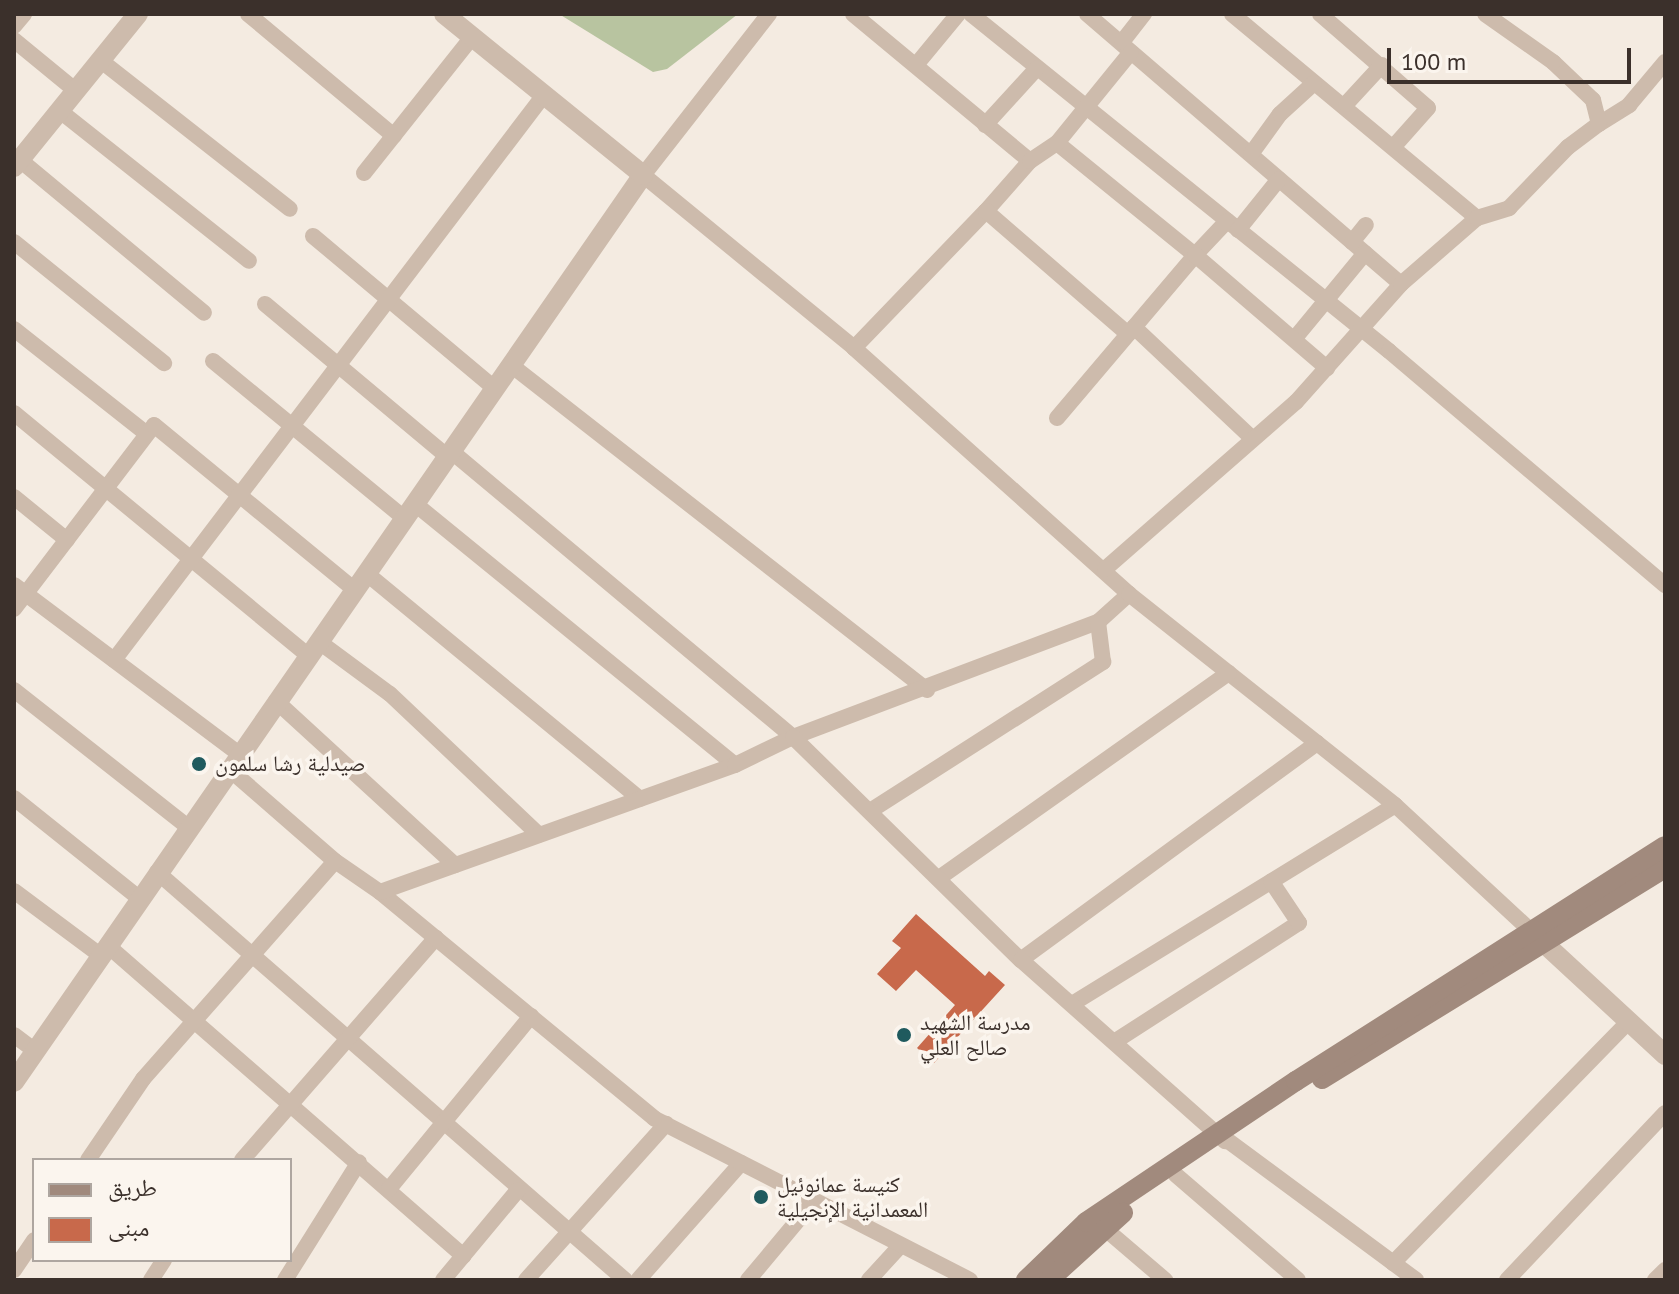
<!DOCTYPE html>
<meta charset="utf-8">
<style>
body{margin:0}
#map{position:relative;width:1679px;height:1294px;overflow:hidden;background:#f4ebe1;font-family:"PT Sans","Noto Naskh Arabic",sans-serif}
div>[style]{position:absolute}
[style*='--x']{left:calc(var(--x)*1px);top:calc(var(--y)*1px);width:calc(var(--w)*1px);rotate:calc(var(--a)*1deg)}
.green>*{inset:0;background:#b8c4a0}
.building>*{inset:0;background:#c8694b}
.minor>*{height:16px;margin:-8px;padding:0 8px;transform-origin:8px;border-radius:8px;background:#cdbbac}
.tertiary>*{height:20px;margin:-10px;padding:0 10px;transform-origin:10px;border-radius:10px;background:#cdbbac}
.secondary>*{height:20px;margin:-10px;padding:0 10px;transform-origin:10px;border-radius:10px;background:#a18a7d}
.dots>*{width:22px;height:22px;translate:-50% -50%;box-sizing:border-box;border:4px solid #fbf5ee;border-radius:50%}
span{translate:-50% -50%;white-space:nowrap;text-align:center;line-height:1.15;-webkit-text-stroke:7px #fbf5ee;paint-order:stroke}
.poi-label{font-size:22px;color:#3b302b}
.left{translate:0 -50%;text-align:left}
.frame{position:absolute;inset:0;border:16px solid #3b302b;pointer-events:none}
.legend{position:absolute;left:32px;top:1158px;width:260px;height:104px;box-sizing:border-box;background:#fbf5ee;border:2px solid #aea6a0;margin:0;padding:10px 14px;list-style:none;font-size:24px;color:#3b302b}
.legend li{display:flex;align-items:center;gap:16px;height:40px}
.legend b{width:40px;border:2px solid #aea6a0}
.scale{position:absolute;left:1387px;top:48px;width:244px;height:36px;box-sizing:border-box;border:4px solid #3b302b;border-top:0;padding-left:10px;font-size:24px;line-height:28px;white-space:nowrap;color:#3b302b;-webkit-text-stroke:6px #fbf5ee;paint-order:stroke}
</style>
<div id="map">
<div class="green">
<div style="clip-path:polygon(559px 14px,738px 14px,667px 69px,653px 72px)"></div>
</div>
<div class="building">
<div style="clip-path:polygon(916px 914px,985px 976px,989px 971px,1005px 985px,934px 1063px,917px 1048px,955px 1005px,916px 970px,896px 991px,877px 974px,901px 948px,892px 941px)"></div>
</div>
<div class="minor">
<div style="--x:248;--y:14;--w:190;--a:39.9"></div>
<div style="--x:769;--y:14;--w:204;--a:128"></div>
<div style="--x:643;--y:175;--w:273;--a:39.3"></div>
<div style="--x:854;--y:348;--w:369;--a:41.8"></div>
<div style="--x:853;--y:14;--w:230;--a:39.7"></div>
<div style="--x:971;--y:14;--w:537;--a:38.88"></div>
<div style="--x:1389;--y:351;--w:362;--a:40.3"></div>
<div style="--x:1087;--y:14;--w:414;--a:40.7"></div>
<div style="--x:1232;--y:14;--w:319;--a:39.8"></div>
<div style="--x:1320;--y:14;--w:143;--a:41"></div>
<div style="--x:1428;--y:108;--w:50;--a:131.7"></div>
<div style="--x:14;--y:26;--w:16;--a:-50"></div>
<div style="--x:14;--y:40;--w:80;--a:39.4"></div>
<div style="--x:1122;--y:42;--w:36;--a:-52"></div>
<div style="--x:100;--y:60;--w:241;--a:38.1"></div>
<div style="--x:916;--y:65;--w:66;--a:-50.5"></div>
<div style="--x:1346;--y:104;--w:53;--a:-47.3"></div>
<div style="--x:60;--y:111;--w:241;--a:38.4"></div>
<div style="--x:1599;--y:124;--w:36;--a:-32"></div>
<div style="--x:1629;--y:105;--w:56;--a:-50.1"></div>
<div style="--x:985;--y:125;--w:77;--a:-47.6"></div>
<div style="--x:1057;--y:143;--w:178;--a:39.1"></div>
<div style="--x:1195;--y:255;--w:47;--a:-46.7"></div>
<div style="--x:1251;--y:154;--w:49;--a:-54.1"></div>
<div style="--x:1280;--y:114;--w:46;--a:-42.4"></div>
<div style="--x:20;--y:160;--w:239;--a:39.7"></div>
<div style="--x:364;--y:173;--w:174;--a:-51.5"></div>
<div style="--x:986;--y:211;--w:67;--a:-48.7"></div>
<div style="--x:1030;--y:161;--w:32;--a:-34"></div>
<div style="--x:1057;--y:143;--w:117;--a:-50.9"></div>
<div style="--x:1238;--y:230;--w:65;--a:-51.2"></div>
<div style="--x:313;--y:236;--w:236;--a:40"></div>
<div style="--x:14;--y:242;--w:193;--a:38.9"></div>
<div style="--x:1352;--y:242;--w:22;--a:-51"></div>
<div style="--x:265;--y:304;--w:237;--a:39.9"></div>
<div style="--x:1134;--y:327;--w:163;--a:43.3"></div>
<div style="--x:14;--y:329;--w:169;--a:38.3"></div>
<div style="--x:1295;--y:338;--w:110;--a:-50.5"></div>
<div style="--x:854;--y:348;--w:190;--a:-46.1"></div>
<div style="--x:986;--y:211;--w:188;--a:40.9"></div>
<div style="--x:213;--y:361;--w:247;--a:39.4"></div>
<div style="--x:511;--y:365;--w:528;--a:38"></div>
<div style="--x:14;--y:413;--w:381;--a:39.5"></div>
<div style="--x:1057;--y:418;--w:214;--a:-49.7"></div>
<div style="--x:1195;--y:255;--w:174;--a:40.6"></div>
<div style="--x:451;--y:451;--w:446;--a:39.9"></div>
<div style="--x:793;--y:737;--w:326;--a:-20.7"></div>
<div style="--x:1098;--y:622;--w:42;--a:-42.1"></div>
<div style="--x:1129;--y:594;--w:240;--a:38.4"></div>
<div style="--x:1317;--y:743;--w:367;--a:143.8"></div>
<div style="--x:14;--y:497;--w:68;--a:39.1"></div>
<div style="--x:414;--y:503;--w:414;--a:39.2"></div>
<div style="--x:1105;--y:569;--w:254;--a:-41.2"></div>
<div style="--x:1296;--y:402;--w:158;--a:-48.3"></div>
<div style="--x:1401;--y:284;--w:101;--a:-41"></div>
<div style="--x:1477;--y:218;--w:34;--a:-17"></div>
<div style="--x:1509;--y:208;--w:85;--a:-46"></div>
<div style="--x:1568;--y:147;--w:39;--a:-37"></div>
<div style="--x:1599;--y:124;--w:25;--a:-104"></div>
<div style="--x:1593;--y:100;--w:55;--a:-136.5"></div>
<div style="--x:1553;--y:62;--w:83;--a:-144.8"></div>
<div style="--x:366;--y:573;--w:355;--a:39.5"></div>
<div style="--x:14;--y:585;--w:281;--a:36.9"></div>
<div style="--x:14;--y:609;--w:231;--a:-52.7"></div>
<div style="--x:154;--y:425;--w:259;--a:39.4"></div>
<div style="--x:318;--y:641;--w:89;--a:36.4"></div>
<div style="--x:390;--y:694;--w:205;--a:43.4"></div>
<div style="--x:114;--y:660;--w:710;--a:-52.73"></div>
<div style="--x:14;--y:690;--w:221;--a:38.2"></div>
<div style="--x:276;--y:701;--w:243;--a:42.5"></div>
<div style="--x:229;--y:769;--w:140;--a:41"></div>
<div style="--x:335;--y:861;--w:55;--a:34.6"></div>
<div style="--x:14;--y:798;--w:160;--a:38.7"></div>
<div style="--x:1395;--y:805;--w:184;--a:42.8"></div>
<div style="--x:870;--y:811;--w:277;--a:-32.6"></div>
<div style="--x:1103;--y:662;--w:40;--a:-97.1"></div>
<div style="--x:157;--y:872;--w:621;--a:41.08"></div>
<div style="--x:939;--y:878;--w:355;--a:-35.3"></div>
<div style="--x:14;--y:891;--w:107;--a:36.7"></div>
<div style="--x:107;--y:945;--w:473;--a:41.1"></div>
<div style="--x:1072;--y:1004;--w:379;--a:-31.6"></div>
<div style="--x:1395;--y:805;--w:100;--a:-141.5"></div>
<div style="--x:14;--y:1035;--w:26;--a:37"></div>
<div style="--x:1114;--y:1042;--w:220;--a:-32.8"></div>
<div style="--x:1299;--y:923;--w:50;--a:-123.7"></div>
<div style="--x:1227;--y:1140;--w:235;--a:36.5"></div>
<div style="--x:88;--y:1160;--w:98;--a:-55.8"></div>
<div style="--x:143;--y:1079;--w:290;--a:-48.6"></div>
<div style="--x:242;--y:1160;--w:295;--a:-48.9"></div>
<div style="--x:1176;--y:1175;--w:161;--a:40.7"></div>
<div style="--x:389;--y:1189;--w:224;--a:-50.6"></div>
<div style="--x:1103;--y:1227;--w:82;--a:40.5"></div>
<div style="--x:1393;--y:1263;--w:335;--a:-45.7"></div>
<div style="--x:14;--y:1270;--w:36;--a:-56"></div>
<div style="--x:151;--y:1280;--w:24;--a:-57"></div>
<div style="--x:285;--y:1280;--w:139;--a:-57.9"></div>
<div style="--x:443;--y:1280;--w:117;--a:-50.2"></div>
<div style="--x:526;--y:1280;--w:210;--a:-48.1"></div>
<div style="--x:638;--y:1280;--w:156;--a:-48.6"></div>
<div style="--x:748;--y:1280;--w:103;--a:-50.1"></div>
<div style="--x:869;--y:1280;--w:46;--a:-47.6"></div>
<div style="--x:970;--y:1280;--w:355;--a:-152.9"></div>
<div style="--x:654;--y:1118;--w:355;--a:-140.5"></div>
<div style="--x:380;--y:892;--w:377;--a:-19.7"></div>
<div style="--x:735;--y:765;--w:64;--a:-25.8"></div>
<div style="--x:793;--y:737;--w:319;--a:44.4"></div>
<div style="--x:1021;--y:960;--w:273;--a:41.6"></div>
<div style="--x:1507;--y:1280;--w:230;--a:-46.6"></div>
<div style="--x:1655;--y:1280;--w:14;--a:-45"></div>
</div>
<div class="tertiary">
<div style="--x:14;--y:167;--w:197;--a:-51"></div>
<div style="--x:1533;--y:933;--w:180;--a:42.7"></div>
<div style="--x:14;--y:1082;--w:1104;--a:-55.26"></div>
<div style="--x:643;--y:175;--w:256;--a:-141"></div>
</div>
<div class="secondary">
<div style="--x:1322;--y:1079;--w:403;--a:-31.6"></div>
<div style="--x:1026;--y:1280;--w:83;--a:-44"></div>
<div style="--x:1086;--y:1222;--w:253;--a:-33.9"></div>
<div style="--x:1296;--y:1081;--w:437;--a:-32.5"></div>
<div style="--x:1049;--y:1280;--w:100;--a:-42.2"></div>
</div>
<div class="dots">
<div style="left:199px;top:764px;background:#1f5a5e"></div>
<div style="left:904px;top:1035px;background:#1f5a5e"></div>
<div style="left:761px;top:1197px;background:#1f5a5e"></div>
</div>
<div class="poi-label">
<span class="left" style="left:215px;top:764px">صيدلية رشا سلمون</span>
<span class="left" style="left:920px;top:1035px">مدرسة الشهيد<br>صالح العلي</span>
<span class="left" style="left:777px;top:1197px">كنيسة عمانوئيل<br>المعمدانية الإنجيلية</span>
</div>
<div class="frame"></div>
<ul class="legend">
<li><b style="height:10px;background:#a18a7d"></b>طريق</li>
<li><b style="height:22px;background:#c8694b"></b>مبنى</li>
</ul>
<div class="scale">100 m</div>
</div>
